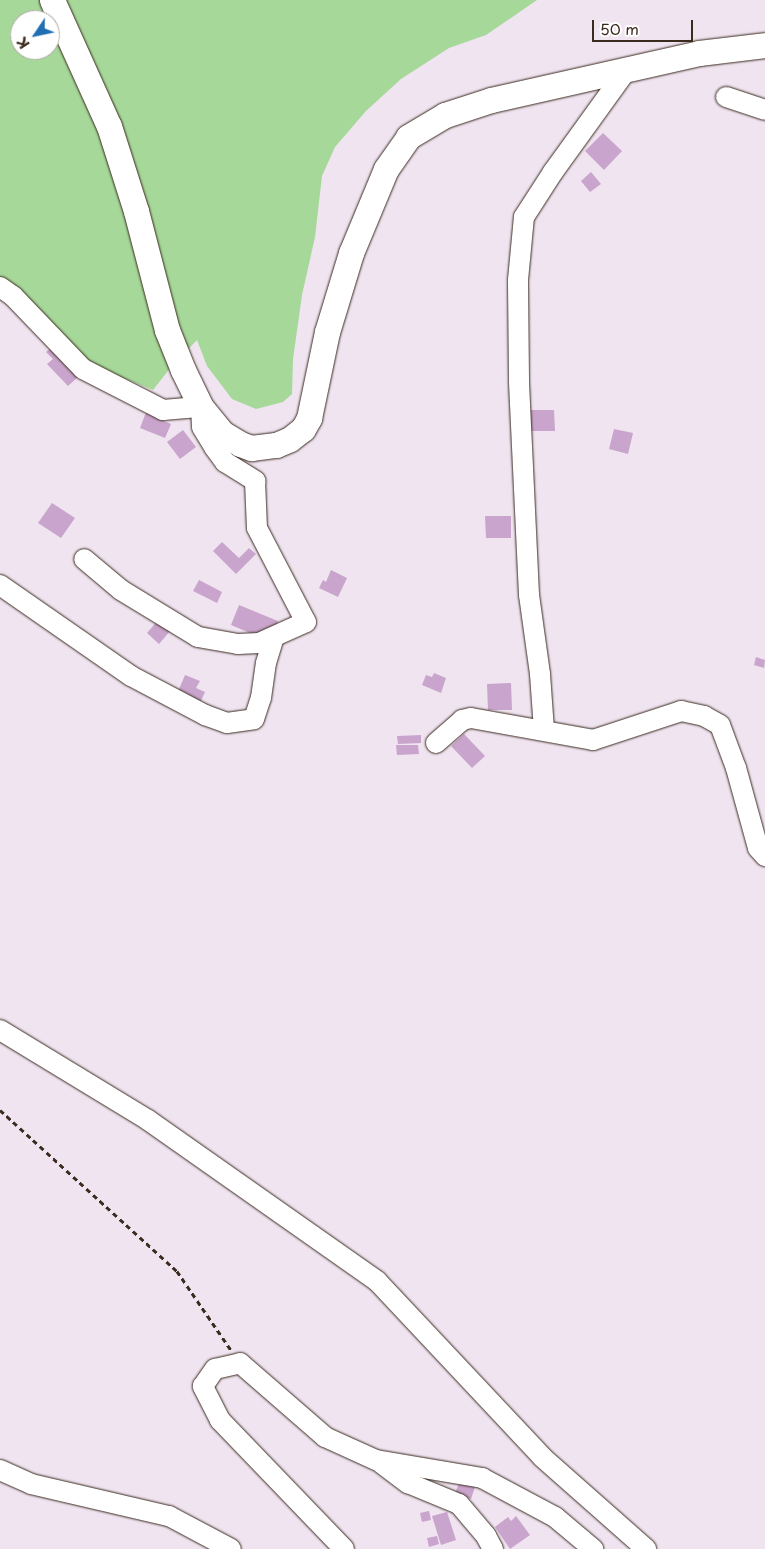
<!DOCTYPE html>
<style>
body{margin:0}
#map{position:relative;width:765px;height:1549px;overflow:hidden;background:#efe4f0;font-family:"Playpen Sans",sans-serif}
div>[style]{position:absolute}
[style*='--x']{left:calc(var(--x)*1px);top:calc(var(--y)*1px);width:calc(var(--w)*1px);rotate:calc(var(--a)*1deg)}
.green>*{inset:0;background:#a6d89a}
.building>*{inset:0;background:#c9a4cc}
.path>*{height:2.5px;margin-top:-1.25px;transform-origin:0;background:repeating-linear-gradient(90deg,#3b2a1e 0 5px,transparent 0 9px)}
.roads{filter:drop-shadow(0 0 1px #3b2a1e) drop-shadow(0 0 1px #3b2a1e)}
.minor>*{height:20px;margin:-10px;padding:0 10px;transform-origin:10px;border-radius:10px;background:#fff}
.major>*{height:25px;margin:-12.5px;padding:0 12.5px;transform-origin:12.5px;border-radius:12.5px;background:#fff}
span{translate:-50% -50%;white-space:nowrap;text-align:center;line-height:1.15;-webkit-text-stroke:5px #fff;paint-order:stroke}
.north{position:absolute;left:10px;top:10px;width:50px;height:50px;box-sizing:border-box;background:#fff;border:1px solid #b1aaa5;border-radius:50%;rotate:236deg;font-size:14px;font-weight:700;line-height:20px;text-align:center;color:#3b2a1e}
.north::after{content:'';display:block;margin:auto;width:18px;height:22px;background:#1f6fb2;clip-path:polygon(50% 0,100% 100%,50% 72%,0 100%)}
.scale{position:absolute;left:592px;top:20px;width:101px;height:22px;box-sizing:border-box;border:2px solid #3b2a1e;border-top:0;padding-left:6px;font-size:15px;line-height:18px;white-space:nowrap;color:#3b2a1e;-webkit-text-stroke:4px #fff;paint-order:stroke}
</style>
<div id="map">
<div class="green">
<div style="clip-path:polygon(evenodd,0 0,537px 0,486px 35px,449px 48px,401px 79px,366px 111px,335px 147px,322px 176px,315px 237px,302px 295px,293px 359px,292px 394px,283px 402px,256px 409px,232px 399px,207px 366px,197px 340px,171px 367px,153px 390px,87px 363px,0 281px,0 0,20px 20px,50px 20px,50px 50px,20px 50px,20px 20px)"></div>
</div>
<div class="building">
<div style="clip-path:polygon(603px 133px,622px 151px,604px 170px,585px 151px)"></div>
<div style="clip-path:polygon(591px 172px,601px 184px,590px 192px,581px 181px)"></div>
<div style="clip-path:polygon(51px 348px,78px 377px,68px 386px,47px 364px,53px 359px,46px 352px)"></div>
<div style="clip-path:polygon(148px 407px,161px 412px,159px 419px,171px 424px,165px 438px,140px 428px)"></div>
<div style="clip-path:polygon(528px 410px,554px 410px,555px 431px,528px 431px)"></div>
<div style="clip-path:polygon(614px 429px,633px 433px,628px 454px,609px 449px)"></div>
<div style="clip-path:polygon(183px 430px,196px 447px,180px 459px,167px 442px)"></div>
<div style="clip-path:polygon(52px 503px,75px 518px,61px 538px,38px 523px)"></div>
<div style="clip-path:polygon(485px 516px,511px 516px,511px 538px,486px 538px)"></div>
<div style="clip-path:polygon(222px 542px,239px 558px,249px 548px,256px 554px,236px 574px,213px 551px)"></div>
<div style="clip-path:polygon(331px 570px,347px 578px,338px 597px,319px 588px,323px 580px,326px 582px)"></div>
<div style="clip-path:polygon(199px 580px,222px 592px,217px 603px,193px 591px)"></div>
<div style="clip-path:polygon(239px 605px,278px 621px,274px 632px,264px 639px,231px 625px)"></div>
<div style="clip-path:polygon(159px 619px,171px 630px,159px 644px,147px 633px)"></div>
<div style="clip-path:polygon(756px 657px,765px 660px,764px 668px,754px 665px)"></div>
<div style="clip-path:polygon(434px 673px,446px 678px,441px 693px,422px 685px,426px 675px,432px 677px)"></div>
<div style="clip-path:polygon(185px 675px,200px 681px,196px 688px,205px 692px,200px 703px,177px 694px)"></div>
<div style="clip-path:polygon(511px 683px,512px 710px,488px 710px,487px 684px)"></div>
<div style="clip-path:polygon(464px 734px,485px 756px,472px 768px,451px 746px)"></div>
<div style="clip-path:polygon(421px 735px,421px 743px,398px 744px,397px 736px)"></div>
<div style="clip-path:polygon(396px 745px,418px 745px,419px 754px,397px 755px)"></div>
<div style="clip-path:polygon(460px 1481px,475px 1487px,471px 1499px,455px 1493px)"></div>
<div style="clip-path:polygon(429px 1511px,431px 1520px,422px 1522px,420px 1513px)"></div>
<div style="clip-path:polygon(447px 1512px,456px 1540px,441px 1545px,432px 1516px)"></div>
<div style="clip-path:polygon(516px 1516px,530px 1535px,510px 1549px,495px 1527px,508px 1517px,511px 1521px)"></div>
<div style="clip-path:polygon(437px 1536px,439px 1544px,429px 1547px,427px 1538px)"></div>
</div>
<div class="path">
<div style="--x:0;--y:1110;--w:239;--a:42.3"></div>
<div style="--x:177;--y:1271;--w:96;--a:55.6"></div>
</div>
<div class="roads">
<div class="minor">
<div style="--x:726;--y:97;--w:41;--a:18.4"></div>
<div style="--x:0;--y:287;--w:16;--a:35"></div>
<div style="--x:13;--y:296;--w:101;--a:46.2"></div>
<div style="--x:83;--y:369;--w:90;--a:27.1"></div>
<div style="--x:163;--y:410;--w:38;--a:-5"></div>
<div style="--x:201;--y:407;--w:20;--a:87"></div>
<div style="--x:202;--y:427;--w:23;--a:59"></div>
<div style="--x:214;--y:447;--w:19;--a:54"></div>
<div style="--x:225;--y:462;--w:36;--a:32"></div>
<div style="--x:255;--y:481;--w:47;--a:87.6"></div>
<div style="--x:257;--y:528;--w:106;--a:62.5"></div>
<div style="--x:306;--y:622;--w:51;--a:155.9"></div>
<div style="--x:259;--y:643;--w:21;--a:177"></div>
<div style="--x:238;--y:644;--w:41;--a:-170.1"></div>
<div style="--x:198;--y:637;--w:90;--a:-148.6"></div>
<div style="--x:121;--y:590;--w:48;--a:-140"></div>
<div style="--x:0;--y:585;--w:160;--a:34.8"></div>
<div style="--x:131;--y:676;--w:84;--a:27.8"></div>
<div style="--x:205;--y:715;--w:23;--a:20"></div>
<div style="--x:227;--y:723;--w:27;--a:-8"></div>
<div style="--x:254;--y:719;--w:22;--a:-72"></div>
<div style="--x:261;--y:698;--w:35;--a:-82"></div>
<div style="--x:266;--y:663;--w:27;--a:-73"></div>
<div style="--x:544;--y:730;--w:56;--a:-94.1"></div>
<div style="--x:540;--y:674;--w:80;--a:-97.9"></div>
<div style="--x:529;--y:595;--w:215;--a:-92.7"></div>
<div style="--x:519;--y:380;--w:100;--a:-90.6"></div>
<div style="--x:518;--y:280;--w:63;--a:-84.6"></div>
<div style="--x:524;--y:217;--w:54;--a:-57.2"></div>
<div style="--x:553;--y:172;--w:128;--a:-54.2"></div>
<div style="--x:436;--y:743;--w:35;--a:-41"></div>
<div style="--x:462;--y:720;--w:9;--a:-13"></div>
<div style="--x:471;--y:718;--w:124;--a:10.2"></div>
<div style="--x:593;--y:740;--w:93;--a:-18.2"></div>
<div style="--x:681;--y:711;--w:24;--a:12"></div>
<div style="--x:704;--y:716;--w:18;--a:29"></div>
<div style="--x:720;--y:725;--w:46;--a:69.6"></div>
<div style="--x:736;--y:768;--w:83;--a:74.6"></div>
<div style="--x:758;--y:848;--w:11;--a:49"></div>
<div style="--x:0;--y:1030;--w:173;--a:31.3"></div>
<div style="--x:148;--y:1120;--w:280;--a:35.1"></div>
<div style="--x:377;--y:1281;--w:241;--a:46.8"></div>
<div style="--x:542;--y:1457;--w:139;--a:41.5"></div>
<div style="--x:381;--y:1463;--w:34;--a:37"></div>
<div style="--x:408;--y:1483;--w:55;--a:22.4"></div>
<div style="--x:459;--y:1504;--w:42;--a:49.8"></div>
<div style="--x:486;--y:1536;--w:15;--a:62"></div>
<div style="--x:0;--y:1470;--w:34;--a:24"></div>
<div style="--x:31;--y:1484;--w:142;--a:13.1"></div>
<div style="--x:169;--y:1516;--w:70;--a:28"></div>
<div style="--x:344;--y:1549;--w:179;--a:-133.9"></div>
<div style="--x:220;--y:1420;--w:38;--a:-117"></div>
<div style="--x:203;--y:1386;--w:21;--a:-55"></div>
<div style="--x:215;--y:1369;--w:26;--a:-13"></div>
<div style="--x:240;--y:1363;--w:113;--a:41"></div>
<div style="--x:325;--y:1437;--w:56;--a:24.3"></div>
<div style="--x:376;--y:1460;--w:108;--a:9.6"></div>
<div style="--x:482;--y:1478;--w:83;--a:28.1"></div>
<div style="--x:555;--y:1517;--w:50;--a:40.1"></div>
</div>
<div class="major">
<div style="--x:52;--y:0;--w:138;--a:65.7"></div>
<div style="--x:109;--y:126;--w:89;--a:72.4"></div>
<div style="--x:136;--y:211;--w:123;--a:75.4"></div>
<div style="--x:167;--y:330;--w:43;--a:68.2"></div>
<div style="--x:183;--y:370;--w:41;--a:64.1"></div>
<div style="--x:201;--y:407;--w:33;--a:51"></div>
<div style="--x:222;--y:433;--w:21;--a:31"></div>
<div style="--x:240;--y:444;--w:12;--a:20"></div>
<div style="--x:251;--y:448;--w:25;--a:-7"></div>
<div style="--x:276;--y:445;--w:15;--a:-23"></div>
<div style="--x:290;--y:439;--w:16;--a:-38"></div>
<div style="--x:303;--y:429;--w:13;--a:-61"></div>
<div style="--x:309;--y:418;--w:88;--a:-78.2"></div>
<div style="--x:327;--y:332;--w:83;--a:-73.1"></div>
<div style="--x:351;--y:253;--w:91;--a:-67.4"></div>
<div style="--x:386;--y:169;--w:39;--a:-55"></div>
<div style="--x:408;--y:137;--w:43;--a:-30.7"></div>
<div style="--x:445;--y:115;--w:48;--a:-18.1"></div>
<div style="--x:491;--y:100;--w:213;--a:-12.7"></div>
<div style="--x:699;--y:53;--w:66;--a:-6.9"></div>
</div>
</div>
<div class="north">K</div>
<div class="scale">50 m</div>
</div>
